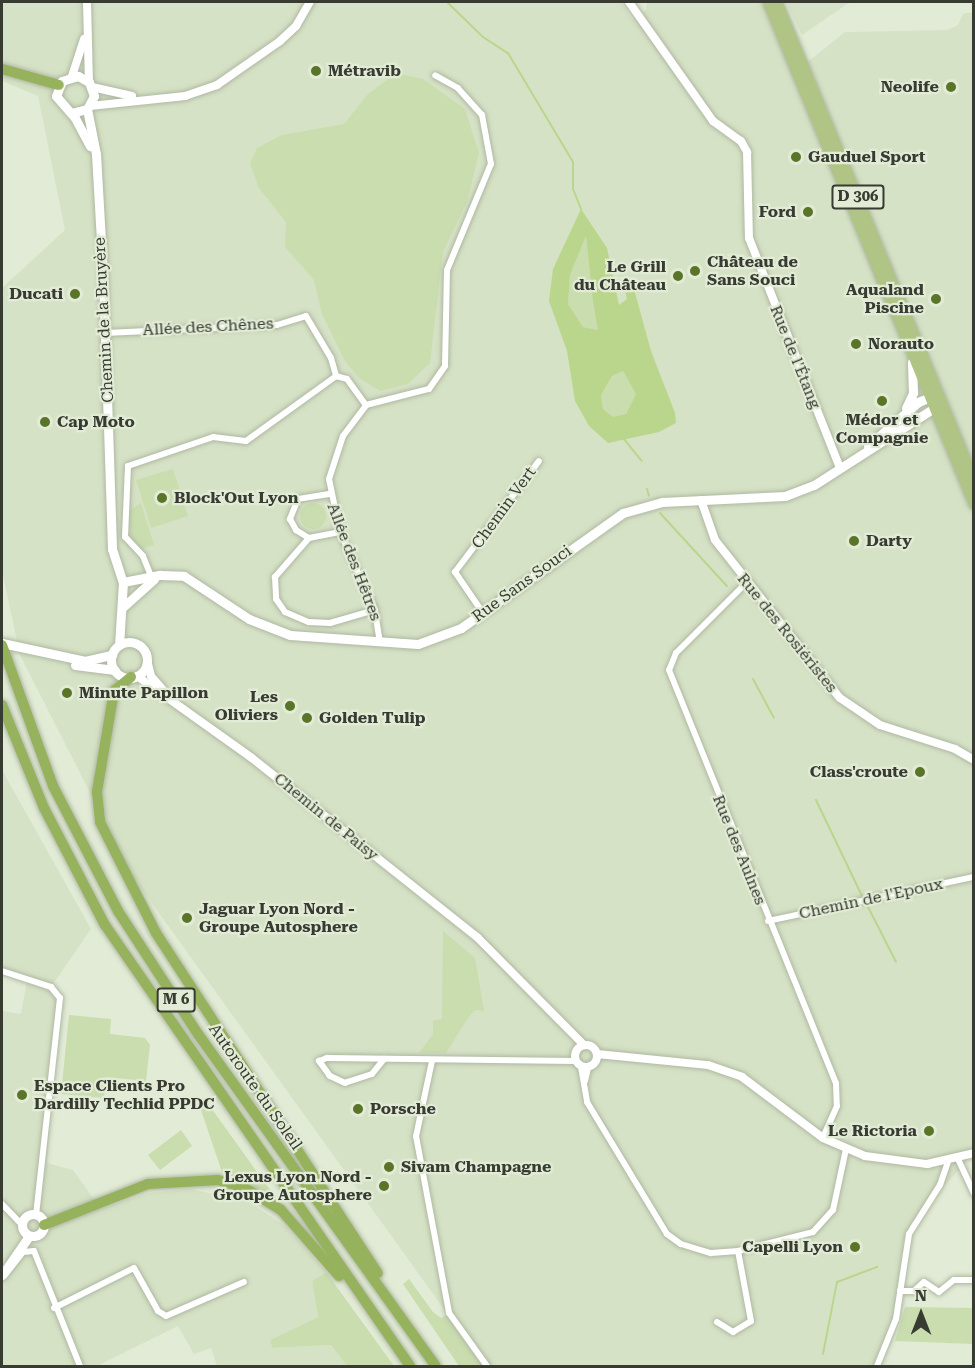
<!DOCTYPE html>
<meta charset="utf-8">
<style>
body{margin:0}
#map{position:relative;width:975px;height:1368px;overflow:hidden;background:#e2ebd5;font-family:"Roboto Serif",serif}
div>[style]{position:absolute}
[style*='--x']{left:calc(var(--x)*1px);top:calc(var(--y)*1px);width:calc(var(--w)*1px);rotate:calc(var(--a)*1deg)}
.built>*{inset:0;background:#d6e2c5}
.green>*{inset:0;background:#caddaf}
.round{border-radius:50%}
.water>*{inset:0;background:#bad68d}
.stream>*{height:2px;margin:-1px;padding:0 1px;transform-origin:1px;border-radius:1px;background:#bad68d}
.roads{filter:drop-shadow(0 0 2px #afb8a3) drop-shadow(0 0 2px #afb8a3)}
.minor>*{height:6px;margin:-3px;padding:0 3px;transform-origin:3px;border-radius:3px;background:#fff}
.tertiary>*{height:8px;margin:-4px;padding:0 4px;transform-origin:4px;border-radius:4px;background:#fff}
.tertiary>.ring{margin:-4px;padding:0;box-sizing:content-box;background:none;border:8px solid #fff;border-radius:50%}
.secondary>*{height:9px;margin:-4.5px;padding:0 4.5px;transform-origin:4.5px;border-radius:4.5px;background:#fff}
.secondary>.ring{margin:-4.5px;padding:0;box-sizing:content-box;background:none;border:9px solid #fff;border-radius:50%}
.primary>*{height:10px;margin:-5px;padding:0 5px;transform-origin:5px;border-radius:5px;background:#b0c585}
.trunk>*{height:10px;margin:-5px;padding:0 5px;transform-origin:5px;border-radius:5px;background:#96b25c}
.dots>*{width:16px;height:16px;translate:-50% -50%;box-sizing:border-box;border:3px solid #e2ebd5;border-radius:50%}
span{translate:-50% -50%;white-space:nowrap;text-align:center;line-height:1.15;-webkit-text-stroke:4.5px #e2ebd5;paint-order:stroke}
.shield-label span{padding:2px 4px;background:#e2ebd5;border:2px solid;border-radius:4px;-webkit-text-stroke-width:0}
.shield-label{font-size:15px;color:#373b32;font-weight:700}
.poi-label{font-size:16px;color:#373b32;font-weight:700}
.left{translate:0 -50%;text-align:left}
.right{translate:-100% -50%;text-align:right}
.street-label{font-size:16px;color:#373b32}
.frame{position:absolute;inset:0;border:3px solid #373b32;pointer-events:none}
.north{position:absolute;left:891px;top:1284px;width:60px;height:60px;-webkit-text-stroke:4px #e2ebd5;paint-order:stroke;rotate:0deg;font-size:16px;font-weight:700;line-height:24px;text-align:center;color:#373b32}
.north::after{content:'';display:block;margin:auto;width:21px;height:27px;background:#373b32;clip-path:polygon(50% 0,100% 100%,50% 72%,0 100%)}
</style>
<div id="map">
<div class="built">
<div style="clip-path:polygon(2px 2px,621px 2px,632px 19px,646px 10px,647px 2px,768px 2px,805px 64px,845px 32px,947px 30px,958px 25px,963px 14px,973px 12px,973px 1154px,911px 1223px,891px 1327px,875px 1366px,485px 1366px,133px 877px,20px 655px,2px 571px,2px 288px,65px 230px,38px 96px,2px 81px)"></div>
<div style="clip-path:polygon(786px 2px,850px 2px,802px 35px)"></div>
<div style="clip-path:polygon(2px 770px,91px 929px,51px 987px,58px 995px,47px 1163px,73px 1170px,101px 1209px,149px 1193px,190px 1189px,249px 1202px,285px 1226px,326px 1272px,312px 1281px,318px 1317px,270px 1340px,272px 1348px,331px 1345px,347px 1366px,217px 1366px,211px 1348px,194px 1354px,178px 1326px,97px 1366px,2px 1366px,2px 1011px,21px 1014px,27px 980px,2px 971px)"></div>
</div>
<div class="green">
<div style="clip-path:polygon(396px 73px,423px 79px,465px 109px,479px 153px,467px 202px,443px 252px,430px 363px,408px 384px,380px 391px,359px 378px,345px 361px,322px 314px,314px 280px,285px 247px,286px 222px,259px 188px,250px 164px,257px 148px,282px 135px,344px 124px,368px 94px)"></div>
<div style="clip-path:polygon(586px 236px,593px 302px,599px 330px,583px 327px,568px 304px,570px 275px)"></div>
<div style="clip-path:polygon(623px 371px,636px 394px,626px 414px,613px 417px,603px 409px,601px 395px,612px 376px)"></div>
<div style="clip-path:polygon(173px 469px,188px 516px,151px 528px,136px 480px)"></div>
<div style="clip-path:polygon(141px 503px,154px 545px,141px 549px,130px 537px,129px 511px)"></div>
<div class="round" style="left:300px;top:503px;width:26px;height:26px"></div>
<div style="clip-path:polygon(443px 931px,475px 958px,484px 1011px,475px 1010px,468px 1018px,446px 1053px,419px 1053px,433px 1034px,433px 1021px,442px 1019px)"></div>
<div style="clip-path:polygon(69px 1015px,111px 1019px,110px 1034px,145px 1038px,150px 1045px,146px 1081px,106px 1077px,104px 1098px,61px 1094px)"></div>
<div style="clip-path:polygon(204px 1098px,262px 1179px,279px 1201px,223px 1175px,198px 1101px)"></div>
<div style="clip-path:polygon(181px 1130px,192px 1146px,160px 1170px,148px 1155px)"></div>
<div style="clip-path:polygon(326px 1272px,394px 1366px,347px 1366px,331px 1345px,272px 1348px,270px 1340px,318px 1317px,312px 1281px)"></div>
<div style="clip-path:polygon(409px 1279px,433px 1312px,441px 1318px,447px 1315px,486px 1366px,459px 1366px,403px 1284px)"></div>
<div style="clip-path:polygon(905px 1307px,973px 1308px,973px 1344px,895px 1341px)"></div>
</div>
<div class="water">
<div style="clip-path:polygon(evenodd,581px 209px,607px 248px,619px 305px,627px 299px,622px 277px,631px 278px,651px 351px,675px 413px,676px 423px,659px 432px,608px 443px,589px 426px,575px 401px,567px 351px,549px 301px,553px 269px,581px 209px,586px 236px,593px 302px,598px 330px,583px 327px,568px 304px,570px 275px,586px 236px,581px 209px,623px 371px,636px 394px,626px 414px,613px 417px,603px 409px,601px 395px,612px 376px,623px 371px)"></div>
</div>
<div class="stream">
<div style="--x:447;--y:2;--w:50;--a:44.2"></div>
<div style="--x:483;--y:37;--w:30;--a:33"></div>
<div style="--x:508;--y:53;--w:127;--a:59.2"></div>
<div style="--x:573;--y:162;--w:27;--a:90"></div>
<div style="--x:573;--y:189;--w:22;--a:68"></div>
<div style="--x:624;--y:439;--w:28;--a:51"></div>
<div style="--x:647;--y:489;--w:7;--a:74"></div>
<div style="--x:660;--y:513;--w:99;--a:47.5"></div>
<div style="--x:753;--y:679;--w:44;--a:61.7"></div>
<div style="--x:816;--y:800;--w:109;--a:64.4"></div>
<div style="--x:866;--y:903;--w:66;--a:63"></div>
<div style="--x:823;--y:1354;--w:73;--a:-79"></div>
<div style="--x:837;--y:1282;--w:43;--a:-20.6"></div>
</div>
<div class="roads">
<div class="minor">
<div style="--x:105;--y:333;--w:172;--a:-2.7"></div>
<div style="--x:277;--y:325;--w:30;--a:-17"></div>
<div style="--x:306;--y:316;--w:49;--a:59.2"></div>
<div style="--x:331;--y:358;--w:19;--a:74"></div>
<div style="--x:336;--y:376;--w:11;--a:15"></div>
<div style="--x:347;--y:379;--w:32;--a:54"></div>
<div style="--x:329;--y:494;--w:31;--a:171"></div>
<div style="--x:298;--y:499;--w:22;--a:112"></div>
<div style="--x:290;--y:519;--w:13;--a:61"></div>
<div style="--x:296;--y:530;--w:15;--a:32"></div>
<div style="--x:309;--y:538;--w:32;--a:-11"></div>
<div style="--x:309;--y:538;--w:52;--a:131.1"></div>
<div style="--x:275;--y:577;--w:22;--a:87"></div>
<div style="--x:276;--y:599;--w:16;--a:55"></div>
<div style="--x:285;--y:612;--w:26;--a:23"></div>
<div style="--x:309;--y:622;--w:21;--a:3"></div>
<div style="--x:330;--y:623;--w:47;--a:-16.1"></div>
<div style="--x:151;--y:576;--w:22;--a:-112"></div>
<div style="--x:143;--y:556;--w:26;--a:-133"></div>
<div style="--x:125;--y:537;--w:71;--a:-87.6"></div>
<div style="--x:128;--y:466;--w:90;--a:-18.8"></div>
<div style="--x:213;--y:437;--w:33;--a:7"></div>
<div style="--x:246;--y:441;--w:111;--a:-35.8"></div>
<div style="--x:746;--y:583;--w:99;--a:135"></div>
<div style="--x:676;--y:653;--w:18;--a:112"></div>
<div style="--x:669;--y:670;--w:445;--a:68"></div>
<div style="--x:836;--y:1083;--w:23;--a:88"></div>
<div style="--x:837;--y:1106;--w:35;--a:114"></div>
<div style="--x:483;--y:613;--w:50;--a:-124.3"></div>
<div style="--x:455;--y:572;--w:139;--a:-52.9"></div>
<div style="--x:380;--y:643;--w:33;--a:-99"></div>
<div style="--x:375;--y:610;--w:85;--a:-114.2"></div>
<div style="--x:340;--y:532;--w:54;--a:-101.7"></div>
<div style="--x:329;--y:479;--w:45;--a:-72"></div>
<div style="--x:343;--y:436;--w:39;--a:-53"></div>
<div style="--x:366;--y:405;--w:65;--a:-14.3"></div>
<div style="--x:429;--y:389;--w:28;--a:-55"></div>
<div style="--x:445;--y:366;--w:96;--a:-88.8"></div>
<div style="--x:447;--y:270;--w:115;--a:-67.5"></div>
<div style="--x:491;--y:164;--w:50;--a:-100.4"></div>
<div style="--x:482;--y:115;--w:36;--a:-132"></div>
<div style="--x:458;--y:88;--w:26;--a:-151"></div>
<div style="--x:768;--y:921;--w:211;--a:-12.1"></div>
<div style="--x:2;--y:971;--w:52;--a:18.1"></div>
<div style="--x:51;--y:987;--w:14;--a:51"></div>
<div style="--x:60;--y:998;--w:217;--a:96.3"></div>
<div style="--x:384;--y:1059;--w:19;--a:129"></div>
<div style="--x:372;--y:1074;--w:28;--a:162"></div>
<div style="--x:345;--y:1083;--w:17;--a:-155"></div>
<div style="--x:330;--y:1076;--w:19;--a:-126"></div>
<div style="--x:319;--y:1061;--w:9;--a:-21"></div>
<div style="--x:327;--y:1058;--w:249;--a:0.7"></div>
<div style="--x:432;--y:1061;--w:77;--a:102"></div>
<div style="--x:416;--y:1136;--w:180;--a:79.4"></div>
<div style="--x:449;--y:1313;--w:65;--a:54.4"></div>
<div style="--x:581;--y:1067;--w:36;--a:80"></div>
<div style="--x:587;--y:1102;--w:154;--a:58.8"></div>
<div style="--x:667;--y:1234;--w:17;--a:36"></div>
<div style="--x:681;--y:1244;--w:31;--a:17"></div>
<div style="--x:711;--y:1253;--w:27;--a:-4"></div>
<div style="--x:738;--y:1251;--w:77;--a:-14.2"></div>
<div style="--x:813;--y:1232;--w:30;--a:-48"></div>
<div style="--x:833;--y:1210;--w:62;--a:-78"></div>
<div style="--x:585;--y:1081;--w:13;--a:-77"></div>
<div style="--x:958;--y:1159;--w:38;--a:65"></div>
<div style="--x:2;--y:1204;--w:29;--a:46"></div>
<div style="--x:5;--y:1275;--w:29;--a:-52"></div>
<div style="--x:23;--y:1252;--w:11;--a:-5"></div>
<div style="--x:34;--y:1251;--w:124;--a:68.2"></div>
<div style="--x:900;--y:1291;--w:14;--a:0"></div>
<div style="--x:914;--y:1291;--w:13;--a:-42"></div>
<div style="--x:924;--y:1282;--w:18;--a:34"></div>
<div style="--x:939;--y:1292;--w:19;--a:-39"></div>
<div style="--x:954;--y:1280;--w:20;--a:0"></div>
<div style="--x:54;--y:1308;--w:89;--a:-26.6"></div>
<div style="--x:134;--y:1268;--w:49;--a:60.8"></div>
<div style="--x:158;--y:1311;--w:9;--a:32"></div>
<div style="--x:166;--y:1316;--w:85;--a:-23.6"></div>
<div style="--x:717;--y:1322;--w:19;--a:32"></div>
<div style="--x:733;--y:1332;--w:21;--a:-31"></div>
<div style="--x:751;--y:1321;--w:71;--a:-100.5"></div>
<div style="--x:877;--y:1366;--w:51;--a:-68"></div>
<div style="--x:896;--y:1319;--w:86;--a:-81.3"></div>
<div style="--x:909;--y:1234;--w:58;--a:-57.7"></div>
<div style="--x:940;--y:1185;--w:24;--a:-71"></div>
</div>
<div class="tertiary">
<div style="--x:87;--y:2;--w:80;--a:88.6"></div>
<div style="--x:629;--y:2;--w:146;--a:54.8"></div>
<div style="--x:713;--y:121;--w:34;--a:36"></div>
<div style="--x:741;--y:141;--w:13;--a:61"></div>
<div style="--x:747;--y:152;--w:86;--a:88.7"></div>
<div style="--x:749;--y:238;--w:247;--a:68.4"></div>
<div style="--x:72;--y:76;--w:39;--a:-72"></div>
<div style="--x:92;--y:87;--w:41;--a:12.7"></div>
<div style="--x:90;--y:106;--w:96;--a:-6"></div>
<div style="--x:185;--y:96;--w:34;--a:-19"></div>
<div style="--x:217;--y:85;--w:77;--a:-34.9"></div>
<div style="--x:280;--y:41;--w:22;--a:-43"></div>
<div style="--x:296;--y:26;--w:28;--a:-60"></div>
<div style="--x:701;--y:500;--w:42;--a:70.7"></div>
<div style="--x:715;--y:540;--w:201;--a:51.7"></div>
<div style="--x:840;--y:698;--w:48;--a:34"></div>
<div style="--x:880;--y:725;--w:79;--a:17.7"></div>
<div style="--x:955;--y:749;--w:22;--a:30"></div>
<div style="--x:147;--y:660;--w:16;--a:76"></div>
<div style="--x:151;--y:676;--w:18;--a:49"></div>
<div style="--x:137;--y:676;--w:141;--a:35.5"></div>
<div style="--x:252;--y:758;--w:288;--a:38.5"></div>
<div style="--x:477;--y:937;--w:152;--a:45.3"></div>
<div class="ring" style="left:575px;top:1045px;width:14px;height:14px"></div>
<div style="--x:597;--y:1054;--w:112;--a:5.7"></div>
<div style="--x:708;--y:1065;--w:36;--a:19"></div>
<div style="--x:742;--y:1077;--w:101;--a:37"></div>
<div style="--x:823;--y:1138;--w:46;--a:23.2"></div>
<div style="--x:865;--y:1156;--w:63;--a:7.4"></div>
<div style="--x:927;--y:1164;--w:48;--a:-13.2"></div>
</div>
<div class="secondary">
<div style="--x:87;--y:109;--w:46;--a:78.7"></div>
<div style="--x:96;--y:154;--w:122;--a:86.7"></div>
<div style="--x:103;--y:276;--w:273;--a:88.1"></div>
<div style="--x:112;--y:549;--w:35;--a:72"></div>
<div style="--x:123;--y:582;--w:63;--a:93.6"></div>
<div style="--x:71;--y:113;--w:16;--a:-14"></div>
<div style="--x:87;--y:109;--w:15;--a:-62"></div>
<div style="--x:94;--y:96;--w:15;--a:-110"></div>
<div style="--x:89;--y:82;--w:13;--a:-151"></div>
<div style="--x:78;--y:76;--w:17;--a:163"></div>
<div style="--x:62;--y:81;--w:16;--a:112"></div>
<div style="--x:56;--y:96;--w:29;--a:49"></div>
<div style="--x:75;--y:118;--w:32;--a:62"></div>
<div style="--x:906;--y:408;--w:17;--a:-65"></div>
<div style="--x:913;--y:393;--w:31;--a:-92"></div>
<div style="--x:868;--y:446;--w:67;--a:-41.3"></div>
<div style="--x:918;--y:402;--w:18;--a:-22"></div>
<div style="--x:123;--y:582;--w:38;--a:-11"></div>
<div style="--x:160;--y:575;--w:24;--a:2"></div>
<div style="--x:184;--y:576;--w:78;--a:33.5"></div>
<div style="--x:249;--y:619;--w:44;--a:21.3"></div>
<div style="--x:290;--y:635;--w:128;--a:4"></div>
<div style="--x:418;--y:644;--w:46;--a:-20.4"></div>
<div style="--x:461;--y:628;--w:199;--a:-35.4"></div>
<div style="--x:623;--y:513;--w:41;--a:-15.8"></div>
<div style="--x:662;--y:502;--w:123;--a:-2.8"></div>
<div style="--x:785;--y:496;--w:31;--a:-21"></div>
<div style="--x:814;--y:485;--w:150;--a:-32.7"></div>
<div style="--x:123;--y:607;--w:42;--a:-42.1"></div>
<div class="ring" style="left:111px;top:642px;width:27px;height:27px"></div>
<div style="--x:2;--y:643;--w:85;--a:12.2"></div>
<div style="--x:85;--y:661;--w:28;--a:-13"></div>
<div style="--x:75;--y:665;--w:40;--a:7.1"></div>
<div class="ring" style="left:22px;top:1214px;width:13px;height:13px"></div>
<div style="--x:2;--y:1275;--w:47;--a:-55.3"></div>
</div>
<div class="primary">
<div style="--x:768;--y:2;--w:543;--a:67.69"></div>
<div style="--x:777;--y:2;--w:517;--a:67.6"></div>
</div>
<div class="trunk">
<div style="--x:2;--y:69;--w:59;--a:15.7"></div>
<div style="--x:2;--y:645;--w:150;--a:70.1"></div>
<div style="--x:53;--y:786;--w:141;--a:62.5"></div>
<div style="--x:118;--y:911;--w:147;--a:57"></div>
<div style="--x:198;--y:1034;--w:408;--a:54.4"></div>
<div style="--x:131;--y:677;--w:22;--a:141"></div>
<div style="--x:114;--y:691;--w:102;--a:99.6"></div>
<div style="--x:97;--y:792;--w:30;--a:84"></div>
<div style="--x:100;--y:822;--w:124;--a:63.2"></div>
<div style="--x:156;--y:933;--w:406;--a:56.9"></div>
<div style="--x:2;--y:705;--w:111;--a:67.8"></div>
<div style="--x:44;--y:808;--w:132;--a:62.5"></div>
<div style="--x:105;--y:925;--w:536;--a:55.33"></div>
<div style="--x:44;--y:1225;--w:112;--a:-21.5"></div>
<div style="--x:148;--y:1184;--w:70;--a:-3.3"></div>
<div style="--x:218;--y:1180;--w:28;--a:17"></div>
<div style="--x:245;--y:1188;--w:42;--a:31.4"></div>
<div style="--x:281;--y:1210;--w:88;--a:48.7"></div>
</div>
</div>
<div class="dots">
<div style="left:316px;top:71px;background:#5b7528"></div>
<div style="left:951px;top:87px;background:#5b7528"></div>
<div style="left:796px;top:157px;background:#5b7528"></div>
<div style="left:808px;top:212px;background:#5b7528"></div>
<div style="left:695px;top:271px;background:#5b7528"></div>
<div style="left:678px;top:276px;background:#5b7528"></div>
<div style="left:75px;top:294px;background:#5b7528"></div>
<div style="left:936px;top:299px;background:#5b7528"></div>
<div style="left:856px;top:344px;background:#5b7528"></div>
<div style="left:882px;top:401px;background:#5b7528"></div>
<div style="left:45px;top:422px;background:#5b7528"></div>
<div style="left:162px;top:498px;background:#5b7528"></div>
<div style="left:854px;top:541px;background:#5b7528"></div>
<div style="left:67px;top:693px;background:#5b7528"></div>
<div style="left:290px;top:706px;background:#5b7528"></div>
<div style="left:307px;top:718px;background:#5b7528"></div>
<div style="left:920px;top:772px;background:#5b7528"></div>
<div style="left:187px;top:918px;background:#5b7528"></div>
<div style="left:22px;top:1095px;background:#5b7528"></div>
<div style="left:358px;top:1109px;background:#5b7528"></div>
<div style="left:929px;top:1131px;background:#5b7528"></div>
<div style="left:389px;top:1167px;background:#5b7528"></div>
<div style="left:384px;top:1186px;background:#5b7528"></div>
<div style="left:855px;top:1247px;background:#5b7528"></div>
</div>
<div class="shield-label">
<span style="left:858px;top:197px">D 306</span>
<span style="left:176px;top:1000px">M 6</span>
</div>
<div class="poi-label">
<span class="left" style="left:328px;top:71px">Métravib</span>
<span class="right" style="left:939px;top:87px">Neolife</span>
<span class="left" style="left:808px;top:157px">Gauduel Sport</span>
<span class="right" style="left:796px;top:212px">Ford</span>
<span class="left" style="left:707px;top:271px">Château de<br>Sans Souci</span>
<span class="right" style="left:666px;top:276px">Le Grill<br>du Château</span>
<span class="right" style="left:924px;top:299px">Aqualand<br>Piscine</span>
<span class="right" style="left:63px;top:294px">Ducati</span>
<span class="left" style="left:868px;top:344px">Norauto</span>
<span style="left:882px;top:429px">Médor et<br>Compagnie</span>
<span class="left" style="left:57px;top:422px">Cap Moto</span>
<span class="left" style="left:174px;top:498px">Block'Out Lyon</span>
<span class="left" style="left:866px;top:541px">Darty</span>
<span class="left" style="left:79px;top:693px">Minute Papillon</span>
<span class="right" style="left:278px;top:706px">Les<br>Oliviers</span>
<span class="left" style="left:319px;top:718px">Golden Tulip</span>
<span class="right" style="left:908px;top:772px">Class'croute</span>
<span class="left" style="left:199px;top:918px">Jaguar Lyon Nord -<br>Groupe Autosphere</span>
<span class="left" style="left:34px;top:1095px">Espace Clients Pro<br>Dardilly Techlid PPDC</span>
<span class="left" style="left:370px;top:1109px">Porsche</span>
<span class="right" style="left:917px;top:1131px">Le Rictoria</span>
<span class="left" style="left:401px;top:1167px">Sivam Champagne</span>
<span class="right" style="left:372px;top:1186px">Lexus Lyon Nord -<br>Groupe Autosphere</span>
<span class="right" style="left:843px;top:1247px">Capelli Lyon</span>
</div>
<div class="street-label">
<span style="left:104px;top:320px;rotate:-93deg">Chemin de la Bruyère</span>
<span style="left:208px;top:327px;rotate:-3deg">Allée des Chênes</span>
<span style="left:795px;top:357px;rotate:68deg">Rue de l'Étang</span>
<span style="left:504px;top:508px;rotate:-54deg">Chemin Vert</span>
<span style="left:354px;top:562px;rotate:69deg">Allée des Hêtres</span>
<span style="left:522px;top:584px;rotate:-36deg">Rue Sans Souci</span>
<span style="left:787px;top:633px;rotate:51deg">Rue des Rosiéristes</span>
<span style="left:326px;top:817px;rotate:39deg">Chemin de Paisy</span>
<span style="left:739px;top:850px;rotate:68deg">Rue des Aulnes</span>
<span style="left:871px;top:899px;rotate:-12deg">Chemin de l'Epoux</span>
<span style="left:255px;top:1087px;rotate:55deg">Autoroute du Soleil</span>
</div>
<div class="frame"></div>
<div class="north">N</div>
</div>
